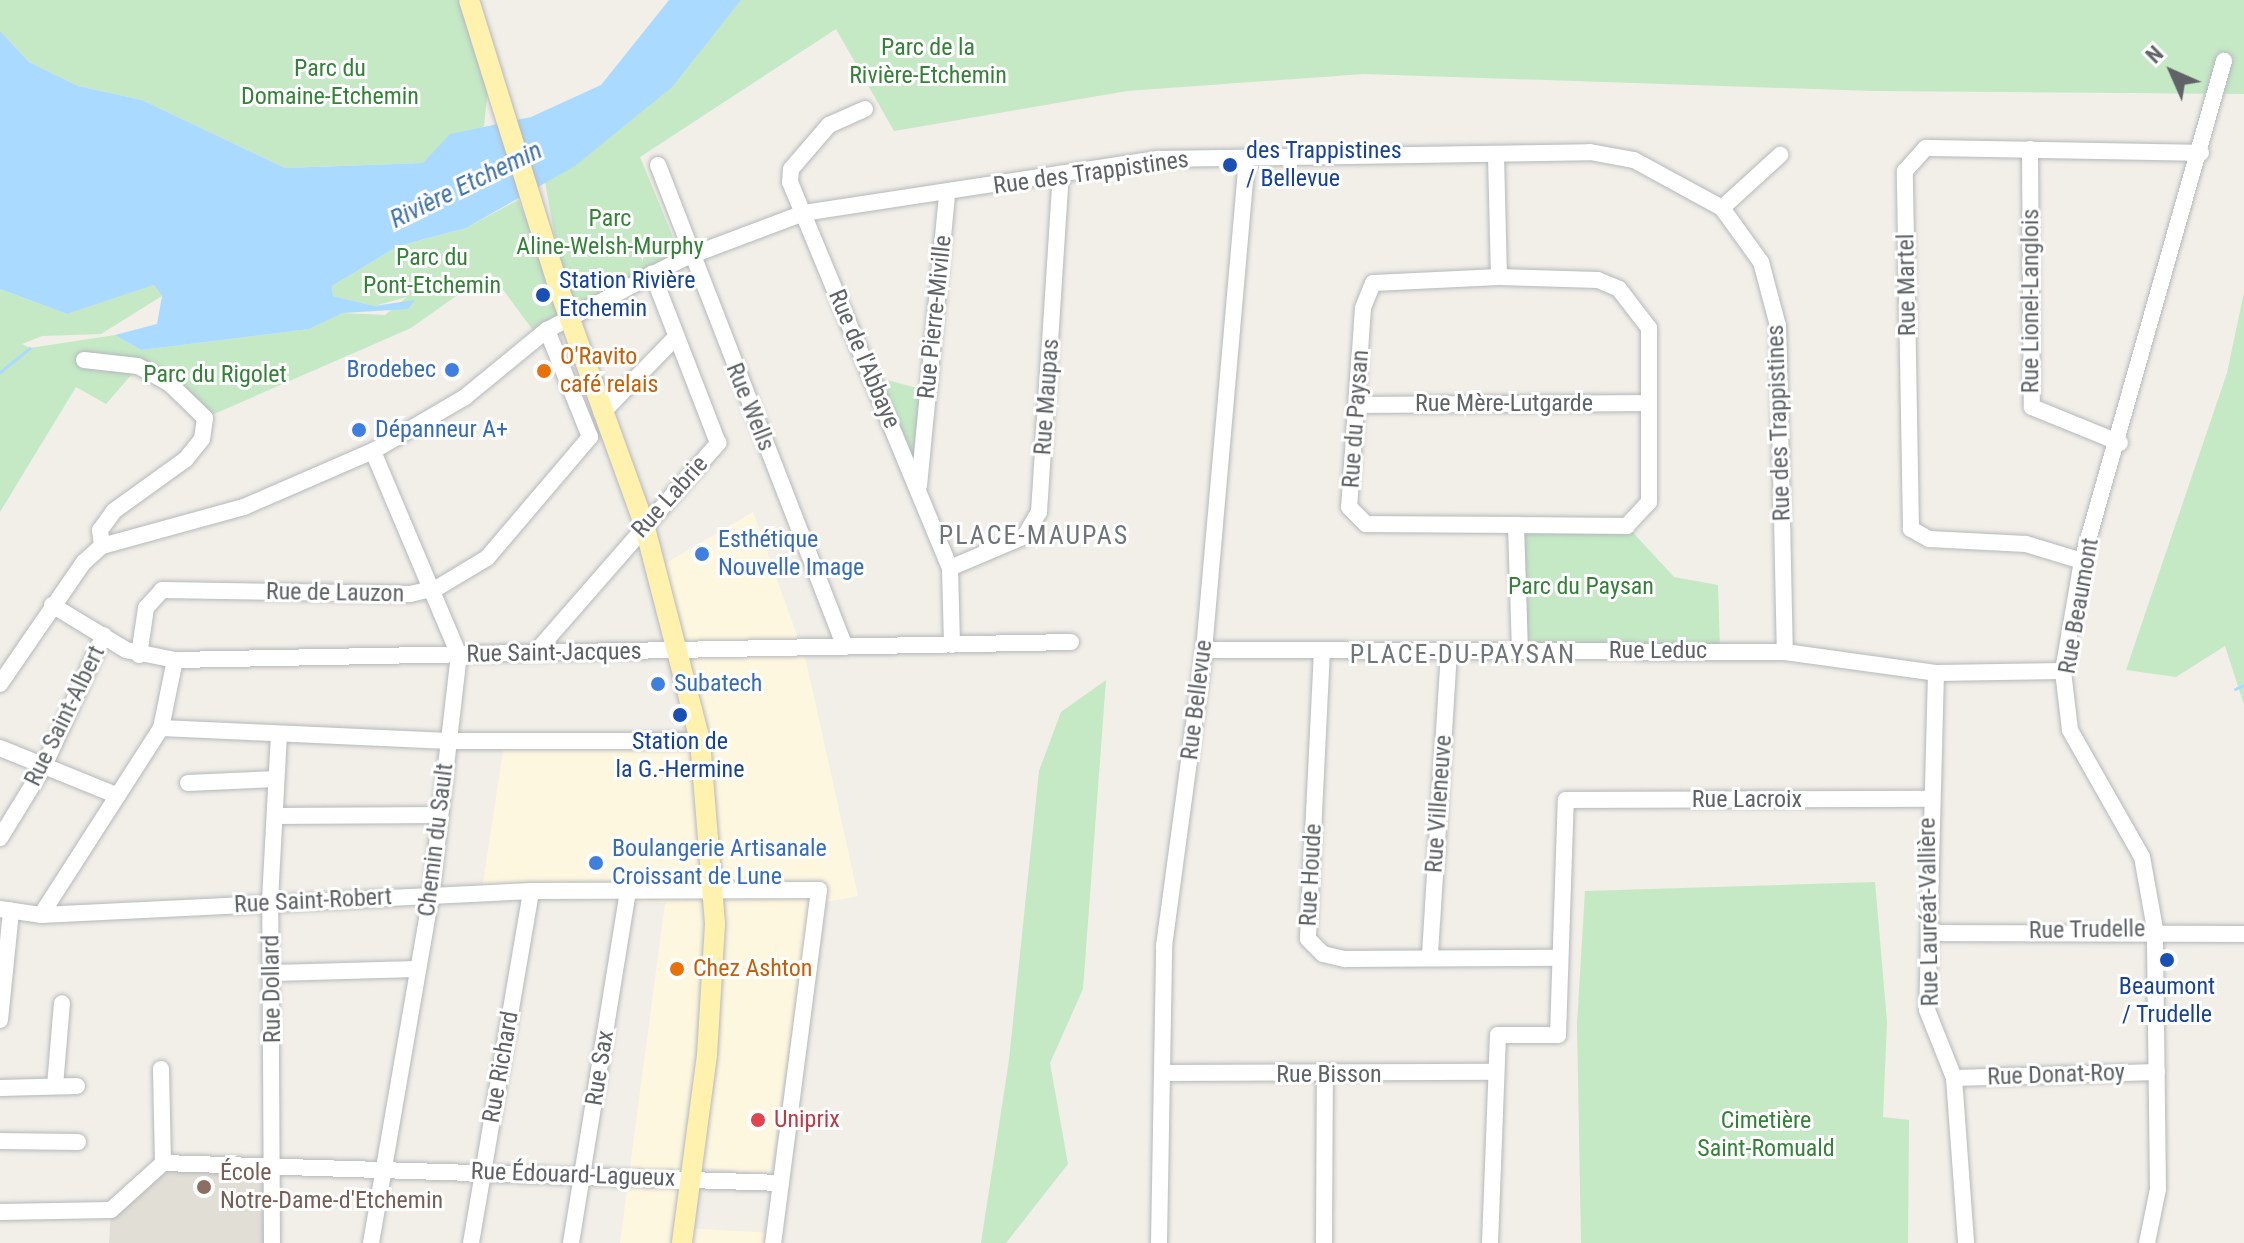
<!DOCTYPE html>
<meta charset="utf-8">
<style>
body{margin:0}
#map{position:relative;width:2244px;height:1243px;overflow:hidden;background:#f1efe8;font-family:"Roboto Condensed",sans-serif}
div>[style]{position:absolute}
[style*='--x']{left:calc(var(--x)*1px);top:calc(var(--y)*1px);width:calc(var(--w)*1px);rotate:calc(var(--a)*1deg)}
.commercial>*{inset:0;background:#fef7e0}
.education>*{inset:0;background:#e1ded6}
.green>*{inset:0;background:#c5e8c5}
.water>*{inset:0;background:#aadaff}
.stream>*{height:3px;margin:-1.5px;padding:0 1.5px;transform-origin:1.5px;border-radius:1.5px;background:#aadaff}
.roads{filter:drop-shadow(0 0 2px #b5b8bc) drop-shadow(0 0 2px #b5b8bc)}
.minor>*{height:16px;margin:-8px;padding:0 8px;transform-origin:8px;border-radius:8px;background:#fff}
.major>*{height:20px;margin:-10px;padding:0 10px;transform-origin:10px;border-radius:10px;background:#fff2af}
.dots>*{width:22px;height:22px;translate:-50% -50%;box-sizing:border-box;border:4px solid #fff;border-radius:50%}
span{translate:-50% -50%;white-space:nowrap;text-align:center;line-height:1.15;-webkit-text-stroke:6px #fff;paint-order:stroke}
.park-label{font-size:24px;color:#348238}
.transit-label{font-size:24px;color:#164399}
.left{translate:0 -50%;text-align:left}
.street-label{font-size:24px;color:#5f6368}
.food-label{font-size:24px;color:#c56008}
.shop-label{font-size:24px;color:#366cbe}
.right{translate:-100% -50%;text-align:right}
.health-label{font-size:24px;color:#be3a42}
.education-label{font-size:24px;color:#785e54}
.water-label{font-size:26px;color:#4174aa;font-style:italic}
.neighbourhood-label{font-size:26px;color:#70757a;letter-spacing:2px}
.north{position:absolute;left:2132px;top:32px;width:80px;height:80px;-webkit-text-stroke:6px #fff;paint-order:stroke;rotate:315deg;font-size:22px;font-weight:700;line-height:32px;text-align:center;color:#5f6368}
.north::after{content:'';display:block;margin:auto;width:28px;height:36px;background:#5f6368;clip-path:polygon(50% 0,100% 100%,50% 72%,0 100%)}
</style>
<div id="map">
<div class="commercial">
<div style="clip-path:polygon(753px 512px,806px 661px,858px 896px,810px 905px,770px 1174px,689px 1166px,683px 1228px,771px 1233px,770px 1243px,620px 1243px,665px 903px,481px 897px,504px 744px,689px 751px,651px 572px)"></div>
</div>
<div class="education">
<div style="clip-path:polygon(163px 1163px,273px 1165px,272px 1243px,109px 1243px,111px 1210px)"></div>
</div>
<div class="green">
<div style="clip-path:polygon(0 0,469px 0,490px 69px,484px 126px,423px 163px,285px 168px,142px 100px,78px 86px,29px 62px,0 31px)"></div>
<div style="clip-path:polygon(704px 0,2244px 0,2244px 94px,1873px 91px,1364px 74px,1127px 91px,894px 131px,836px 29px,640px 157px,682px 259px,538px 337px,490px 272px,411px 328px,205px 418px,139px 366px,106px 404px,76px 387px,0 512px,0 289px,67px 314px,154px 285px,162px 296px,101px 334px,42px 336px,22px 344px,30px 348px,115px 335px,141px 350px,309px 329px,343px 313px,385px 315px,407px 297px,374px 306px,333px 296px,332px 286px,398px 246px,466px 228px,518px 200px,569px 315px,545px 182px)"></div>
<div style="clip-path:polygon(2244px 292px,2244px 705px,2225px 646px,2176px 677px,2126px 670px,2227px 373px)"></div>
<div style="clip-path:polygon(872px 376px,928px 391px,918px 488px)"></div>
<div style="clip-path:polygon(1516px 525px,1627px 526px,1674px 577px,1718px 585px,1720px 651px,1520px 649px)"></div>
<div style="clip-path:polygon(1106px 680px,1083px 989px,1050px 1063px,1068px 1164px,1006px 1243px,981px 1243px,1009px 1060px,1039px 771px,1061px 712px)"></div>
<div style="clip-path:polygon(1875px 882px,1887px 1022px,1883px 1117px,1909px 1120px,1908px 1243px,1581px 1243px,1577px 1024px,1585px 891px)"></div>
</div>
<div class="water">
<div style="clip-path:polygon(669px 0,741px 0,672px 87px,575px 166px,466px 228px,398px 246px,332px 286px,333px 296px,374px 306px,415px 300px,408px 309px,343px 313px,309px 329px,141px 350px,115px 335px,157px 324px,162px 296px,154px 285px,67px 314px,0 289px,0 31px,29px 62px,78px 86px,142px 100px,285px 168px,423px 163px,450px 134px,531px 117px,601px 85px)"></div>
</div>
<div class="stream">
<div style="--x:0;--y:372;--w:38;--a:-39"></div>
<div style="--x:2235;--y:689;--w:10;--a:-24"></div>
</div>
<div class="roads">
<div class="minor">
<div style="--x:865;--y:109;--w:39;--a:156"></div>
<div style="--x:829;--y:125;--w:58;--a:130.8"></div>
<div style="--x:791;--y:169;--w:13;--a:94"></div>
<div style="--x:790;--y:182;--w:418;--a:67.5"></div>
<div style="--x:950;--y:568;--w:77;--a:88.5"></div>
<div style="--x:2030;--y:149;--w:258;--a:89.6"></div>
<div style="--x:2032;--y:407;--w:95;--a:22.2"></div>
<div style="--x:1496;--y:155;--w:122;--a:88.6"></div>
<div style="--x:1499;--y:277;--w:126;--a:177.3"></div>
<div style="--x:1373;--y:283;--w:27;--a:112"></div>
<div style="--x:1363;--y:308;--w:199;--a:94"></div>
<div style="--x:1349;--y:507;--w:24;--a:45"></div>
<div style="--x:1366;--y:524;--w:150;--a:0.4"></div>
<div style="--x:658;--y:165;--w:517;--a:68.8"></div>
<div style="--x:1722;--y:208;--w:79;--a:-42.4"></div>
<div style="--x:1499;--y:277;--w:99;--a:1.7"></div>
<div style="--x:1598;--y:280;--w:23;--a:23"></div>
<div style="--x:1619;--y:289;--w:49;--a:52.4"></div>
<div style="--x:1649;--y:328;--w:174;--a:90"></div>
<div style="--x:1649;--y:502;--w:33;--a:133"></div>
<div style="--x:1627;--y:526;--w:111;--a:-179.5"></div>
<div style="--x:1516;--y:525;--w:124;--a:88.2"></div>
<div style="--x:84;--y:360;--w:54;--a:6.3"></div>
<div style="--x:138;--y:366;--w:35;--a:29"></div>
<div style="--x:169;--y:383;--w:50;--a:44.2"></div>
<div style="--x:205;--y:418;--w:21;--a:98"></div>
<div style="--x:202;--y:439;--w:26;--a:129"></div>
<div style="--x:186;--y:459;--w:89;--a:144.2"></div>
<div style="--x:114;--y:511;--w:24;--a:126"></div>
<div style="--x:100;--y:530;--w:16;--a:83"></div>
<div style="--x:1360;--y:405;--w:288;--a:-0.4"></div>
<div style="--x:602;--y:413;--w:107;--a:-45.8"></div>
<div style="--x:919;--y:486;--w:294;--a:-84.5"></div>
<div style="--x:2082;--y:561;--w:59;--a:-163.1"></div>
<div style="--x:2026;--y:544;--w:97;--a:-177"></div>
<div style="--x:1929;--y:539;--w:21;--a:-151"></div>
<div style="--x:1911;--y:529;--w:358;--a:-91"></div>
<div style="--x:1905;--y:171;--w:31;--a:-48"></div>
<div style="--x:1926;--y:148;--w:275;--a:1"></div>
<div style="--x:950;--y:568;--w:82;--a:-23.1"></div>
<div style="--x:1025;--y:536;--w:28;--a:-60"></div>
<div style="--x:1039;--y:512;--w:339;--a:-86.3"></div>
<div style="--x:52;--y:605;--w:87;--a:31.3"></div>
<div style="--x:126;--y:650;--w:50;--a:11.5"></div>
<div style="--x:175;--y:660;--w:896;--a:-1.15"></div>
<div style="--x:1204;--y:650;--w:581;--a:0.2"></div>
<div style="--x:1785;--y:652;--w:152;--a:7.9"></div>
<div style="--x:1936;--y:673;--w:127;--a:-0.9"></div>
<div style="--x:1322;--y:650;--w:289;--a:92.8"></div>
<div style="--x:1308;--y:939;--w:21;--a:45"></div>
<div style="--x:1323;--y:954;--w:23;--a:13"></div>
<div style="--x:1345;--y:959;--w:213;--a:-0.3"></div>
<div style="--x:535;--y:653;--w:279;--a:-48.9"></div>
<div style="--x:718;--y:443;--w:182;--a:-111.2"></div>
<div style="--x:139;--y:655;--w:48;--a:-81.5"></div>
<div style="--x:146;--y:608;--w:24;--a:-48"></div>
<div style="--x:162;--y:590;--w:248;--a:0.9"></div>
<div style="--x:410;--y:594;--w:28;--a:-13"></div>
<div style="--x:437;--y:588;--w:58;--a:-31"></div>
<div style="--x:487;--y:558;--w:159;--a:-49.6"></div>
<div style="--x:590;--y:437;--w:115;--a:-111.9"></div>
<div style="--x:1936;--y:673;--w:337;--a:91.5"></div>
<div style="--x:1927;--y:1010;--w:73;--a:68.3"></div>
<div style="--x:1954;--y:1078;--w:165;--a:85.8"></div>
<div style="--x:0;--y:684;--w:148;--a:-55.5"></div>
<div style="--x:84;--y:562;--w:24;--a:-42"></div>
<div style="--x:102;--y:546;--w:147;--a:-15.4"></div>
<div style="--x:244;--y:507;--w:141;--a:-23.5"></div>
<div style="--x:373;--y:451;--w:107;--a:-30.4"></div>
<div style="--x:465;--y:397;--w:106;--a:-39.3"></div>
<div style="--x:547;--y:330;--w:153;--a:-27.7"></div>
<div style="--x:682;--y:259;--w:130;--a:-20.7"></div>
<div style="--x:804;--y:213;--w:358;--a:-8.7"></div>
<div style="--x:1158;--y:159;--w:432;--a:-0.9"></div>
<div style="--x:1590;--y:152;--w:45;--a:10.3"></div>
<div style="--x:1634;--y:160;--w:100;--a:28.6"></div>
<div style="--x:1722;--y:208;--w:67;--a:54.2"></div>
<div style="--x:1761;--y:262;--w:66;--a:75.1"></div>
<div style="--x:1778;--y:326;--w:326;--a:88.8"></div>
<div style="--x:161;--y:728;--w:288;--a:2.6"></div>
<div style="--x:449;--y:741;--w:251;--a:0"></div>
<div style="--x:0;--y:748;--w:127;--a:22.1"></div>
<div style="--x:188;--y:783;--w:88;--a:-2.6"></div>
<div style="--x:276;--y:816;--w:164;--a:-0.3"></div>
<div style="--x:0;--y:838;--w:82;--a:-58.4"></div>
<div style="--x:43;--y:768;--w:146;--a:-65.4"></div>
<div style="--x:0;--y:909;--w:41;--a:8.3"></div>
<div style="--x:41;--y:915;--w:491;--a:-2.8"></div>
<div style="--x:531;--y:891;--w:288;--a:-0.2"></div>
<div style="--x:819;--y:890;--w:356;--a:97.4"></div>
<div style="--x:41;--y:915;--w:222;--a:-57.3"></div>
<div style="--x:161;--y:728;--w:69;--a:-78.4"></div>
<div style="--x:1931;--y:933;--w:313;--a:0.2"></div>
<div style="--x:1430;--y:954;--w:302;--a:-86.4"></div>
<div style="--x:273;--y:973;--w:144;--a:-1.6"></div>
<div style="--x:0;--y:1020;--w:110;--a:-84.2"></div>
<div style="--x:161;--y:1069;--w:94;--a:88.8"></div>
<div style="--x:1164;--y:1073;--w:329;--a:-0.2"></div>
<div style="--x:1954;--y:1078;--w:203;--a:-1.7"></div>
<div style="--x:55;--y:1086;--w:83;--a:-85.2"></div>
<div style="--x:0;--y:1088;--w:77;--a:-1.5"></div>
<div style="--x:0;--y:1141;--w:78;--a:0.7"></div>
<div style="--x:0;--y:1212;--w:111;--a:-1"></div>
<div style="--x:111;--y:1210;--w:70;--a:-42.1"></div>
<div style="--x:163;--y:1163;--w:618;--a:1.85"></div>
<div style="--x:272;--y:1243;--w:343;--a:-90.3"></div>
<div style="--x:270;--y:900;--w:164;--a:-86.9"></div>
<div style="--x:371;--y:1243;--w:352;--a:-80.2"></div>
<div style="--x:431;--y:896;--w:243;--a:-83.4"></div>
<div style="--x:459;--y:655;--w:221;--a:-112.9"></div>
<div style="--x:471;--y:1243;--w:357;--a:-80.3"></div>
<div style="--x:571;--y:1243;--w:355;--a:-80.8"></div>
<div style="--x:1159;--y:1243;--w:297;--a:-89"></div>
<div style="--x:1164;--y:946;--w:299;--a:-82.3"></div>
<div style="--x:1204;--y:650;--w:495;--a:-85"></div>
<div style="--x:1324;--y:1243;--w:167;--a:-89.7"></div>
<div style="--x:1490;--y:1243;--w:208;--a:-87.8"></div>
<div style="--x:1498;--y:1035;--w:60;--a:0"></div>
<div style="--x:1558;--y:1035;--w:235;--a:-88.1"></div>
<div style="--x:1566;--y:800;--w:362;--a:-0.2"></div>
<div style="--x:2147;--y:1243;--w:55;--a:-78.5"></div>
<div style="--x:2158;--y:1189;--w:260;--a:-90.7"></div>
<div style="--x:2155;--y:929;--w:73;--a:-100.2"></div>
<div style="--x:2142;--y:857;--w:146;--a:-119.6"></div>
<div style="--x:2070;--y:730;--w:59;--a:-96.8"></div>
<div style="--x:2063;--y:671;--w:112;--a:-80.2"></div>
<div style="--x:2082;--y:561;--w:520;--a:-74.15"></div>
</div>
<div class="major">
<div style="--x:469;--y:0;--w:303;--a:72.7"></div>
<div style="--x:559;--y:289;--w:250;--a:70.1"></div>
<div style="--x:644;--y:524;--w:224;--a:75.5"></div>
<div style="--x:700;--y:741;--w:184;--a:85.3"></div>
<div style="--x:715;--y:924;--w:131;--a:93.5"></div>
<div style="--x:707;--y:1055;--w:190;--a:97.6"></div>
</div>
</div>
<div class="dots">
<div style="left:1230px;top:165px;background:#1a4fb4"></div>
<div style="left:543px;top:295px;background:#1a4fb4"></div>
<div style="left:452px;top:370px;background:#3f7fe0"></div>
<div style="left:544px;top:371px;background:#e8710a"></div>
<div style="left:359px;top:430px;background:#3f7fe0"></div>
<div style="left:702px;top:554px;background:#3f7fe0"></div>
<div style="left:658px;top:684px;background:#3f7fe0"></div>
<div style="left:680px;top:715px;background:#1a4fb4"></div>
<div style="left:596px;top:863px;background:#3f7fe0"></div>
<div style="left:2167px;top:960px;background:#1a4fb4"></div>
<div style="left:677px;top:969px;background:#e8710a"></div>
<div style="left:758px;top:1120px;background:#e0444e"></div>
<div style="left:204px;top:1187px;background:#8d6e63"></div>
</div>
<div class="park-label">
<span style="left:928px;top:62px">Parc de la<br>Rivière-Etchemin</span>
<span style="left:330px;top:83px">Parc du<br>Domaine-Etchemin</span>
<span style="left:610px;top:233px">Parc<br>Aline-Welsh-Murphy</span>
<span style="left:432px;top:272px">Parc du<br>Pont-Etchemin</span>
<span style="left:215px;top:375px">Parc du Rigolet</span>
<span style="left:1581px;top:587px">Parc du Paysan</span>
<span style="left:1766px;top:1135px">Cimetière<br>Saint-Romuald</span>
</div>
<div class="transit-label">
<span class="left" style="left:1246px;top:165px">des Trappistines<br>/ Bellevue</span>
<span class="left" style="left:559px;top:295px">Station Rivière<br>Etchemin</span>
<span style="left:680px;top:756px">Station de<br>la G.-Hermine</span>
<span style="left:2167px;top:1001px">Beaumont<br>/ Trudelle</span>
</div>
<div class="street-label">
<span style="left:1091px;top:173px;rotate:-8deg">Rue des Trappistines</span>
<span style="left:1907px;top:285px;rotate:-91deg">Rue Martel</span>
<span style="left:2031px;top:301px;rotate:-90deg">Rue Lionel-Langlois</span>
<span style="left:935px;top:317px;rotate:-84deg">Rue Pierre-Miville</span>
<span style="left:864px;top:359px;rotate:67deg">Rue de l'Abbaye</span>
<span style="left:1047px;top:397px;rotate:-86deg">Rue Maupas</span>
<span style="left:1504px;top:404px">Rue Mère-Lutgarde</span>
<span style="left:750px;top:407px;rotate:68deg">Rue Wells</span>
<span style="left:1356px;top:419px;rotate:-86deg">Rue du Paysan</span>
<span style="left:1779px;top:423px;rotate:-92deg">Rue des Trappistines</span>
<span style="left:670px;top:497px;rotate:-48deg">Rue Labrie</span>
<span style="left:335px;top:593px;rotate:1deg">Rue de Lauzon</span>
<span style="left:2079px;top:606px;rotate:-80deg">Rue Beaumont</span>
<span style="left:1658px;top:651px">Rue Leduc</span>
<span style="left:554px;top:653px;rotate:-1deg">Rue Saint-Jacques</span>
<span style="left:1197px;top:700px;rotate:-83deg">Rue Bellevue</span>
<span style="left:65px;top:716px;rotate:-64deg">Rue Saint-Albert</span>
<span style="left:1747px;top:800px">Rue Lacroix</span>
<span style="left:1439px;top:804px;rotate:-86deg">Rue Villeneuve</span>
<span style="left:436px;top:840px;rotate:-83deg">Chemin du Sault</span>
<span style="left:1311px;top:875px;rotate:-87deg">Rue Houde</span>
<span style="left:313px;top:901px;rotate:-3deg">Rue Saint-Robert</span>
<span style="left:1929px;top:912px;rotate:-91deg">Rue Lauréat-Vallière</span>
<span style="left:2087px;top:930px;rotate:-1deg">Rue Trudelle</span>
<span style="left:272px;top:989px;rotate:-91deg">Rue Dollard</span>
<span style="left:501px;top:1067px;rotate:-80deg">Rue Richard</span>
<span style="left:600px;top:1068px;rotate:-81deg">Rue Sax</span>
<span style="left:1329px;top:1075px">Rue Bisson</span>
<span style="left:2056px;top:1075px;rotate:-2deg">Rue Donat-Roy</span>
<span style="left:573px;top:1175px;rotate:2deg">Rue Édouard-Lagueux</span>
</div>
<div class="food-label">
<span class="left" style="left:560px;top:371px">O'Ravito<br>café relais</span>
<span class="left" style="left:693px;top:969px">Chez Ashton</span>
</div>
<div class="shop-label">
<span class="right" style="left:436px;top:370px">Brodebec</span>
<span class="left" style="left:375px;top:430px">Dépanneur A+</span>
<span class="left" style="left:718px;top:554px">Esthétique<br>Nouvelle Image</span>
<span class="left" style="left:674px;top:684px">Subatech</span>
<span class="left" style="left:612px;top:863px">Boulangerie Artisanale<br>Croissant de Lune</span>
</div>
<div class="health-label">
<span class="left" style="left:774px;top:1120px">Uniprix</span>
</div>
<div class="education-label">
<span class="left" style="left:220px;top:1187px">École<br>Notre-Dame-d'Etchemin</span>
</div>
<div class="water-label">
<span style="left:466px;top:185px;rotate:-26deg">Rivière Etchemin</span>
</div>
<div class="neighbourhood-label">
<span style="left:1034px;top:536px">PLACE-MAUPAS</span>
<span style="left:1463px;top:655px">PLACE-DU-PAYSAN</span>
</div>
<div class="north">N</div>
</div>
